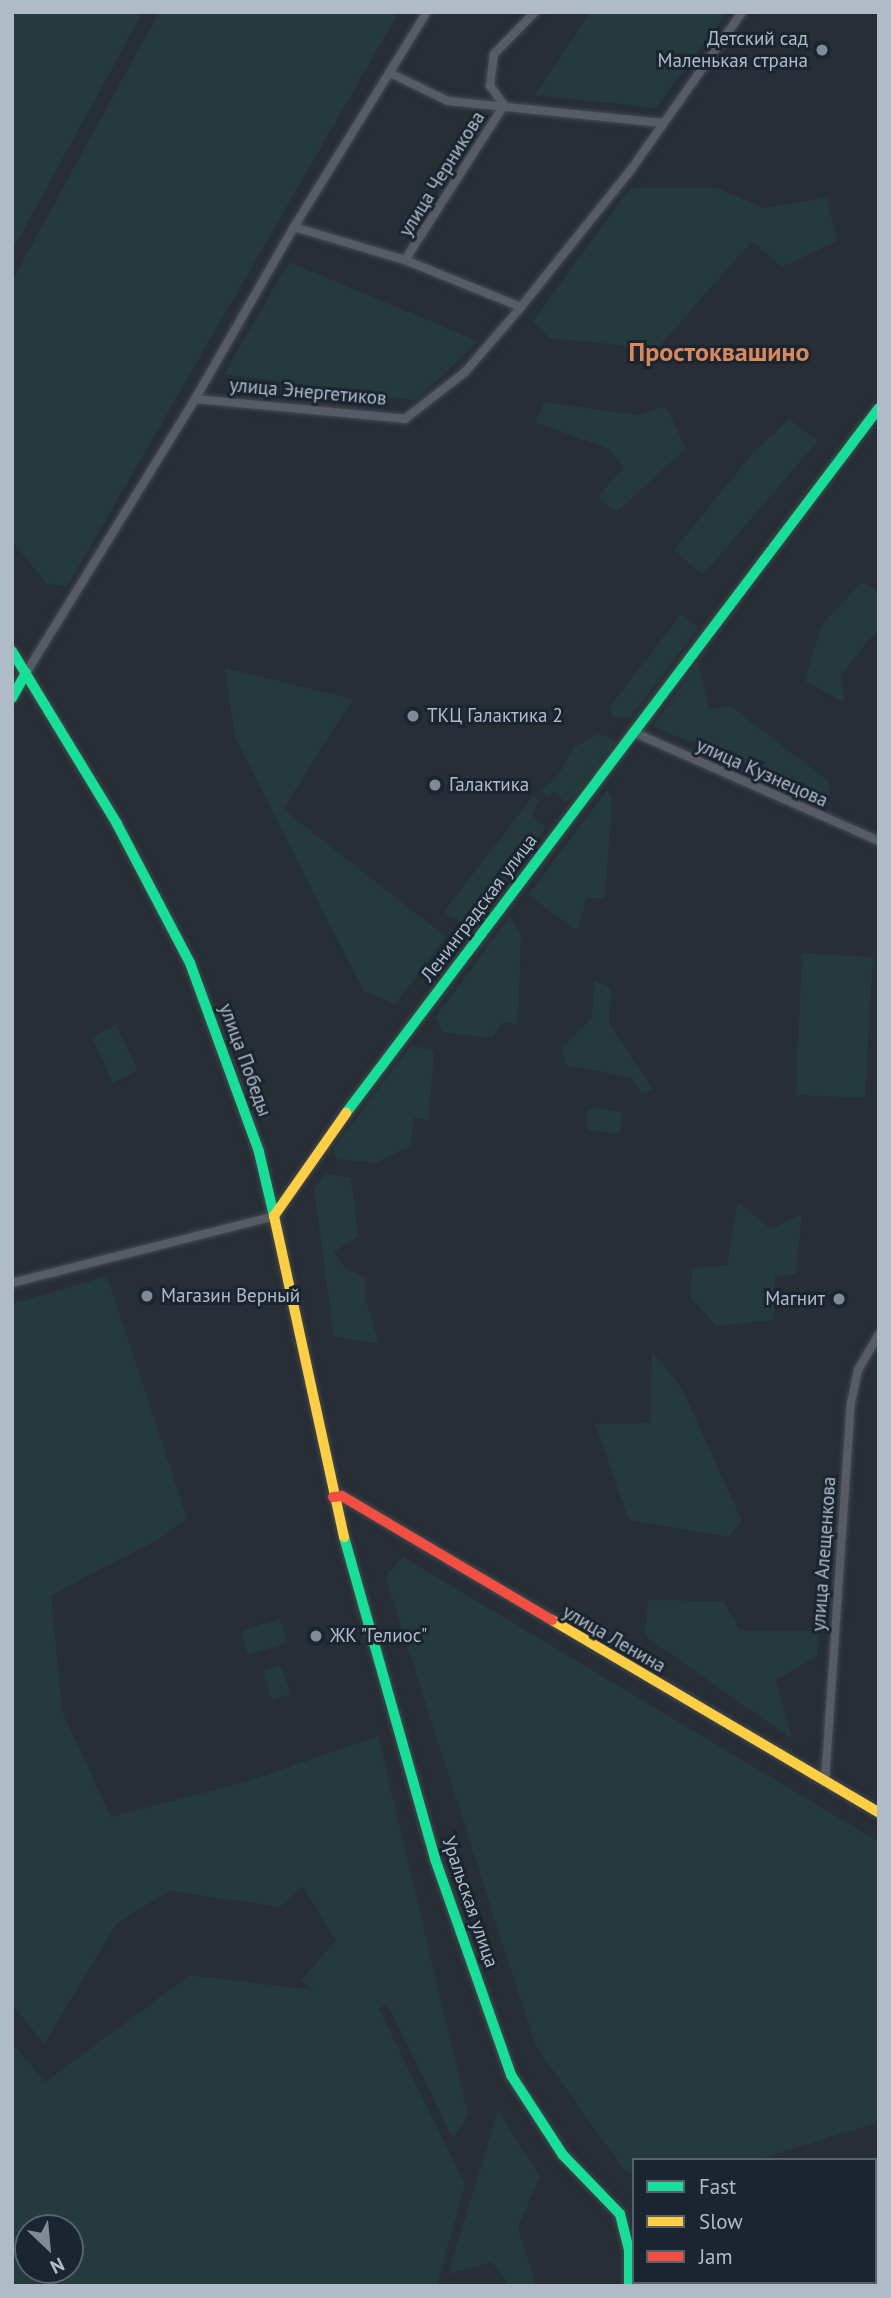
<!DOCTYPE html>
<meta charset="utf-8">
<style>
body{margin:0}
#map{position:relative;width:891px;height:2298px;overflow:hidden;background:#272e36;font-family:"PT Sans",sans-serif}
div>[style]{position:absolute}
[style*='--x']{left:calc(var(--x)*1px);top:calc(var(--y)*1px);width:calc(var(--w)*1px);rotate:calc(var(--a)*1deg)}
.green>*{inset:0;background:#243a3c}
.roads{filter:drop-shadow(0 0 2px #454a51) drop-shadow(0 0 2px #454a51)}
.street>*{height:8px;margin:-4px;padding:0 4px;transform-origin:4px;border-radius:4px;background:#575c64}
.fast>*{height:10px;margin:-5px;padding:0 5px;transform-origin:5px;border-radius:5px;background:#16e098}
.slow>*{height:10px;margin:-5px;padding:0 5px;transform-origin:5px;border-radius:5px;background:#ffcf43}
.jam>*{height:10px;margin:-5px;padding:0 5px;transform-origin:5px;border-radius:5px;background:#f24e42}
.dots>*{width:19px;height:19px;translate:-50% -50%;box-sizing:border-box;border:4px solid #1a2530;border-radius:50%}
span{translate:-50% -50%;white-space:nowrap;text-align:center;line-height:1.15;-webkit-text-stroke:6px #1a2530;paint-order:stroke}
.poi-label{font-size:19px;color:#b0bbc8}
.right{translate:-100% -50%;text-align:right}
.left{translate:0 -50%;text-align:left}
.street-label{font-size:19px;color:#b0bbc8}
.district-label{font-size:26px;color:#d8885b;font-weight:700}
.frame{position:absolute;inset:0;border:14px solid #b0bbc8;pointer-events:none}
.legend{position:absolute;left:632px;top:2158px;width:245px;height:126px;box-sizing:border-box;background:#1a2530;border:2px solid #56616d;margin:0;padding:9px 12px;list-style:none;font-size:21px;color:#b0bbc8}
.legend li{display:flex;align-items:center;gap:14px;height:35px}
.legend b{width:35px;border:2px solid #56616d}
.north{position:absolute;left:14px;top:2214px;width:70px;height:70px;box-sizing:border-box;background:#1a2530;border:2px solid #56616d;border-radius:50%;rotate:154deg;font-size:19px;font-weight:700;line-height:28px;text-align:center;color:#b0bbc8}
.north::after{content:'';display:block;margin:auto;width:24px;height:32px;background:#808a95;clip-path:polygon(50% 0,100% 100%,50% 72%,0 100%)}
</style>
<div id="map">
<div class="green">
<div style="clip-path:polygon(12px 12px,143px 12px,12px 251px)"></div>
<div style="clip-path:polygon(159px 12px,399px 12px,67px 587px,46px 583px,12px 541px,12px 281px)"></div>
<div style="clip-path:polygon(590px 12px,728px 12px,656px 108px,535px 95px)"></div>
<div style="clip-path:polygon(630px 188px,717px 188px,764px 208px,827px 198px,837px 241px,782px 267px,752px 241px,657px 349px,549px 338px,533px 321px)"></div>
<div style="clip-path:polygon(289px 262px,478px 341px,416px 401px,224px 374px)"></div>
<div style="clip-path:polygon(544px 402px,637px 415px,666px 406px,686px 449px,616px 512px,598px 497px,624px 467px,608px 448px,536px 423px)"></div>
<div style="clip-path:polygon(789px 419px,818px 441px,703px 575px,674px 550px,751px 455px)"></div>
<div style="clip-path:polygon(862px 582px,879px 593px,879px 628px,841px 675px,844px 703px,805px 681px,821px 626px)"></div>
<div style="clip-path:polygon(680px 615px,697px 626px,696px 631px,630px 718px,612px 717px,609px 708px)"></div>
<div style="clip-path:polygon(698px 661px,709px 709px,730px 706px,829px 781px,829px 796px,653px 727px)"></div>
<div style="clip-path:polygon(225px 668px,353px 699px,283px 809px,446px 937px,395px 1005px,363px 990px,235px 737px)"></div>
<div style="clip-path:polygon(599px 734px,616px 741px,575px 796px,565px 802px,553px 791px,548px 797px,540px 791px,557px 777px,574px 747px)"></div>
<div style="clip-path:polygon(607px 790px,612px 799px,605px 898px,587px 898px,577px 931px,528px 895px)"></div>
<div style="clip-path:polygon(533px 796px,539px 801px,532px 815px,546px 828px,485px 910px,466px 924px,447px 915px,445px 910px)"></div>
<div style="clip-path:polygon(510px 916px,521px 935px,518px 1024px,502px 1023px,491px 1038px,442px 1032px,436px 1016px)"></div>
<div style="clip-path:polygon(802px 953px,873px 957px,865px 1098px,796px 1095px)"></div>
<div style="clip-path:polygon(594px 981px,611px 987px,609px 1023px,653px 1089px,642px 1094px,632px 1078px,566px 1065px,561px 1049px,592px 1017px)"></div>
<div style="clip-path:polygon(116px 1025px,138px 1070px,113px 1084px,92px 1037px)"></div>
<div style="clip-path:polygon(411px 1045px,434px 1051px,429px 1120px,414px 1118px,411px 1146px,376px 1163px,337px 1159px,333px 1149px)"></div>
<div style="clip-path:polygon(593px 1108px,623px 1112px,619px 1134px,587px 1130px,586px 1111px)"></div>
<div style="clip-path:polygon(326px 1173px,351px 1178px,358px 1236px,334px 1252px,347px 1270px,366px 1277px,366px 1300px,379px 1344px,334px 1337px,314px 1188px)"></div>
<div style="clip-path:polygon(738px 1202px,771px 1229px,802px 1214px,796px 1274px,775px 1276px,774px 1320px,716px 1326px,690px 1297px,692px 1268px,727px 1265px)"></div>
<div style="clip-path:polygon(evenodd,107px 1276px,187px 1519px,152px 1543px,51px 1595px,62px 1711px,111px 1817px,248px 1781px,378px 1736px,468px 2115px,453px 2139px,387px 2004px,379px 2009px,465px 2184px,437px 2286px,12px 2286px,12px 2043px,45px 2082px,190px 1975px,313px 1990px,301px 1980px,336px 1941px,303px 1886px,280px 1907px,169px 1891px,117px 1923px,44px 2044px,12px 2004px,12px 1304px,107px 1276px,28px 2228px,70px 2228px,70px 2270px,28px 2270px,28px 2228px)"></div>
<div style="clip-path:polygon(652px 1352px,681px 1386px,742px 1521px,728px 1537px,629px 1520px,595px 1424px,650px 1423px)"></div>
<div style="clip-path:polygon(403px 1557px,879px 1842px,879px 2122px,756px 2160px,634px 2160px,634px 2174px,624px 2170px,535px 2045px,385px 1576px)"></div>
<div style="clip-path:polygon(648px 1600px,724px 1601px,740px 1630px,819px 1631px,817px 1656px,776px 1680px,792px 1739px,645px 1636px)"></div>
<div style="clip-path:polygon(280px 1619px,287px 1643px,248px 1655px,241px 1631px)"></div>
<div style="clip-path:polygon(281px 1665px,290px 1694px,272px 1700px,264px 1671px)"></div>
<div style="clip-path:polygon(498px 2111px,540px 2176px,518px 2228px,536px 2286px,509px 2286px,492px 2262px,448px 2274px)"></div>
</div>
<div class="roads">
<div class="street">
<div style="--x:390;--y:73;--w:64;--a:25.8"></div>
<div style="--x:448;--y:101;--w:215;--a:5.9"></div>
<div style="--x:294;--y:227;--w:116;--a:16.6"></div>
<div style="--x:405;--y:260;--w:125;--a:22.1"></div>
<div style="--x:405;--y:260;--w:184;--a:-57.4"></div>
<div style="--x:504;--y:105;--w:24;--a:-126"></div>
<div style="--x:490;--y:86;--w:32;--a:-83"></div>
<div style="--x:494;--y:54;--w:59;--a:-45.7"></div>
<div style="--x:195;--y:399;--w:198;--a:-60.1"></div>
<div style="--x:294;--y:227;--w:253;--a:-58.3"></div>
<div style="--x:26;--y:673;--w:322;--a:-58.3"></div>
<div style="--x:195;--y:399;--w:211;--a:5.4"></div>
<div style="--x:405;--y:419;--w:76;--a:-38.1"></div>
<div style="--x:465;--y:372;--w:86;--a:-49.3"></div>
<div style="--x:521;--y:307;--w:174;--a:-51.3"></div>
<div style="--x:630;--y:171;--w:194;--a:-54.8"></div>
<div style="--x:633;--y:732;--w:269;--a:23.9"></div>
<div style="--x:12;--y:1283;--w:270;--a:-14.3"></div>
<div style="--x:825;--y:1782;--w:380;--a:-86.1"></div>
<div style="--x:851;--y:1403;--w:34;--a:-78"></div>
<div style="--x:858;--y:1370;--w:42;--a:-59.7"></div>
<div style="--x:875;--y:2222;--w:2;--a:-27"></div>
<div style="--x:663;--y:2286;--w:4;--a:-90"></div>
</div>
<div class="fast">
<div style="--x:12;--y:651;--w:202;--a:58.7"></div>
<div style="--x:117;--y:824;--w:157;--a:62.3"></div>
<div style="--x:190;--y:963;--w:201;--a:69.9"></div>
<div style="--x:259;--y:1152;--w:66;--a:76.8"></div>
<div style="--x:12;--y:698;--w:29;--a:-61"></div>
<div style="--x:346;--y:1113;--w:884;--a:-52.91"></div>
<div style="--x:344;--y:1537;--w:335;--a:74.2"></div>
<div style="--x:435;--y:1859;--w:229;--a:70.6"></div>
<div style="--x:511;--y:2075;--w:95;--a:57"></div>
<div style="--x:563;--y:2155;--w:82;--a:46"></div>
<div style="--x:620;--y:2214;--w:37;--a:76"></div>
<div style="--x:629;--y:2250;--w:36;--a:90"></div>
</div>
<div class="slow">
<div style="--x:344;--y:1537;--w:329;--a:-102.3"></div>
<div style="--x:274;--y:1216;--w:126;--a:-55"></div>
<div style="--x:552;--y:1620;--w:380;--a:30.5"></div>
</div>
<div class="jam">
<div style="--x:333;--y:1497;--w:9;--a:-6"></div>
<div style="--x:342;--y:1496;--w:244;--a:30.6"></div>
</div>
</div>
<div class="dots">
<div style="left:822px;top:50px;background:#808a95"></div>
<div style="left:413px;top:716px;background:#808a95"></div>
<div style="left:435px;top:785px;background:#808a95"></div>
<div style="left:147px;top:1296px;background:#808a95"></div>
<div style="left:839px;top:1299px;background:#808a95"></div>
<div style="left:316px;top:1636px;background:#808a95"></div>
</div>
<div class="poi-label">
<span class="right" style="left:808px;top:50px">Детский сад<br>Маленькая страна</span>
<span class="left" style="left:427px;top:716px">ТКЦ Галактика 2</span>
<span class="left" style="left:449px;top:785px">Галактика</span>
<span class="left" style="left:161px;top:1296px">Магазин Верный</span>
<span class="right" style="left:825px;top:1299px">Магнит</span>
<span class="left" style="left:330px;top:1636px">ЖК "Гелиос"</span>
</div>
<div class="street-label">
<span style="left:442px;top:174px;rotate:-58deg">улица Черникова</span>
<span style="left:308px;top:392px;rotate:5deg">улица Энергетиков</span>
<span style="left:762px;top:773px;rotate:24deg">улица Кузнецова</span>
<span style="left:479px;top:908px;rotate:-53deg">Ленинградская улица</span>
<span style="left:245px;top:1060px;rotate:70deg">улица Победы</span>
<span style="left:824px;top:1554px;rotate:-86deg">улица Алещенкова</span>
<span style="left:614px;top:1639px;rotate:30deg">улица Ленина</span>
<span style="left:470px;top:1902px;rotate:71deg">Уральская улица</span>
</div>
<div class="district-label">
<span style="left:719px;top:352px">Простоквашино</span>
</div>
<div class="frame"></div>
<ul class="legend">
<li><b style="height:9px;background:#16e098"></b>Fast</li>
<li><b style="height:9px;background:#ffcf43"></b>Slow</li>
<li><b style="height:9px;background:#f24e42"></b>Jam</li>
</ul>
<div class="north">N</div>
</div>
